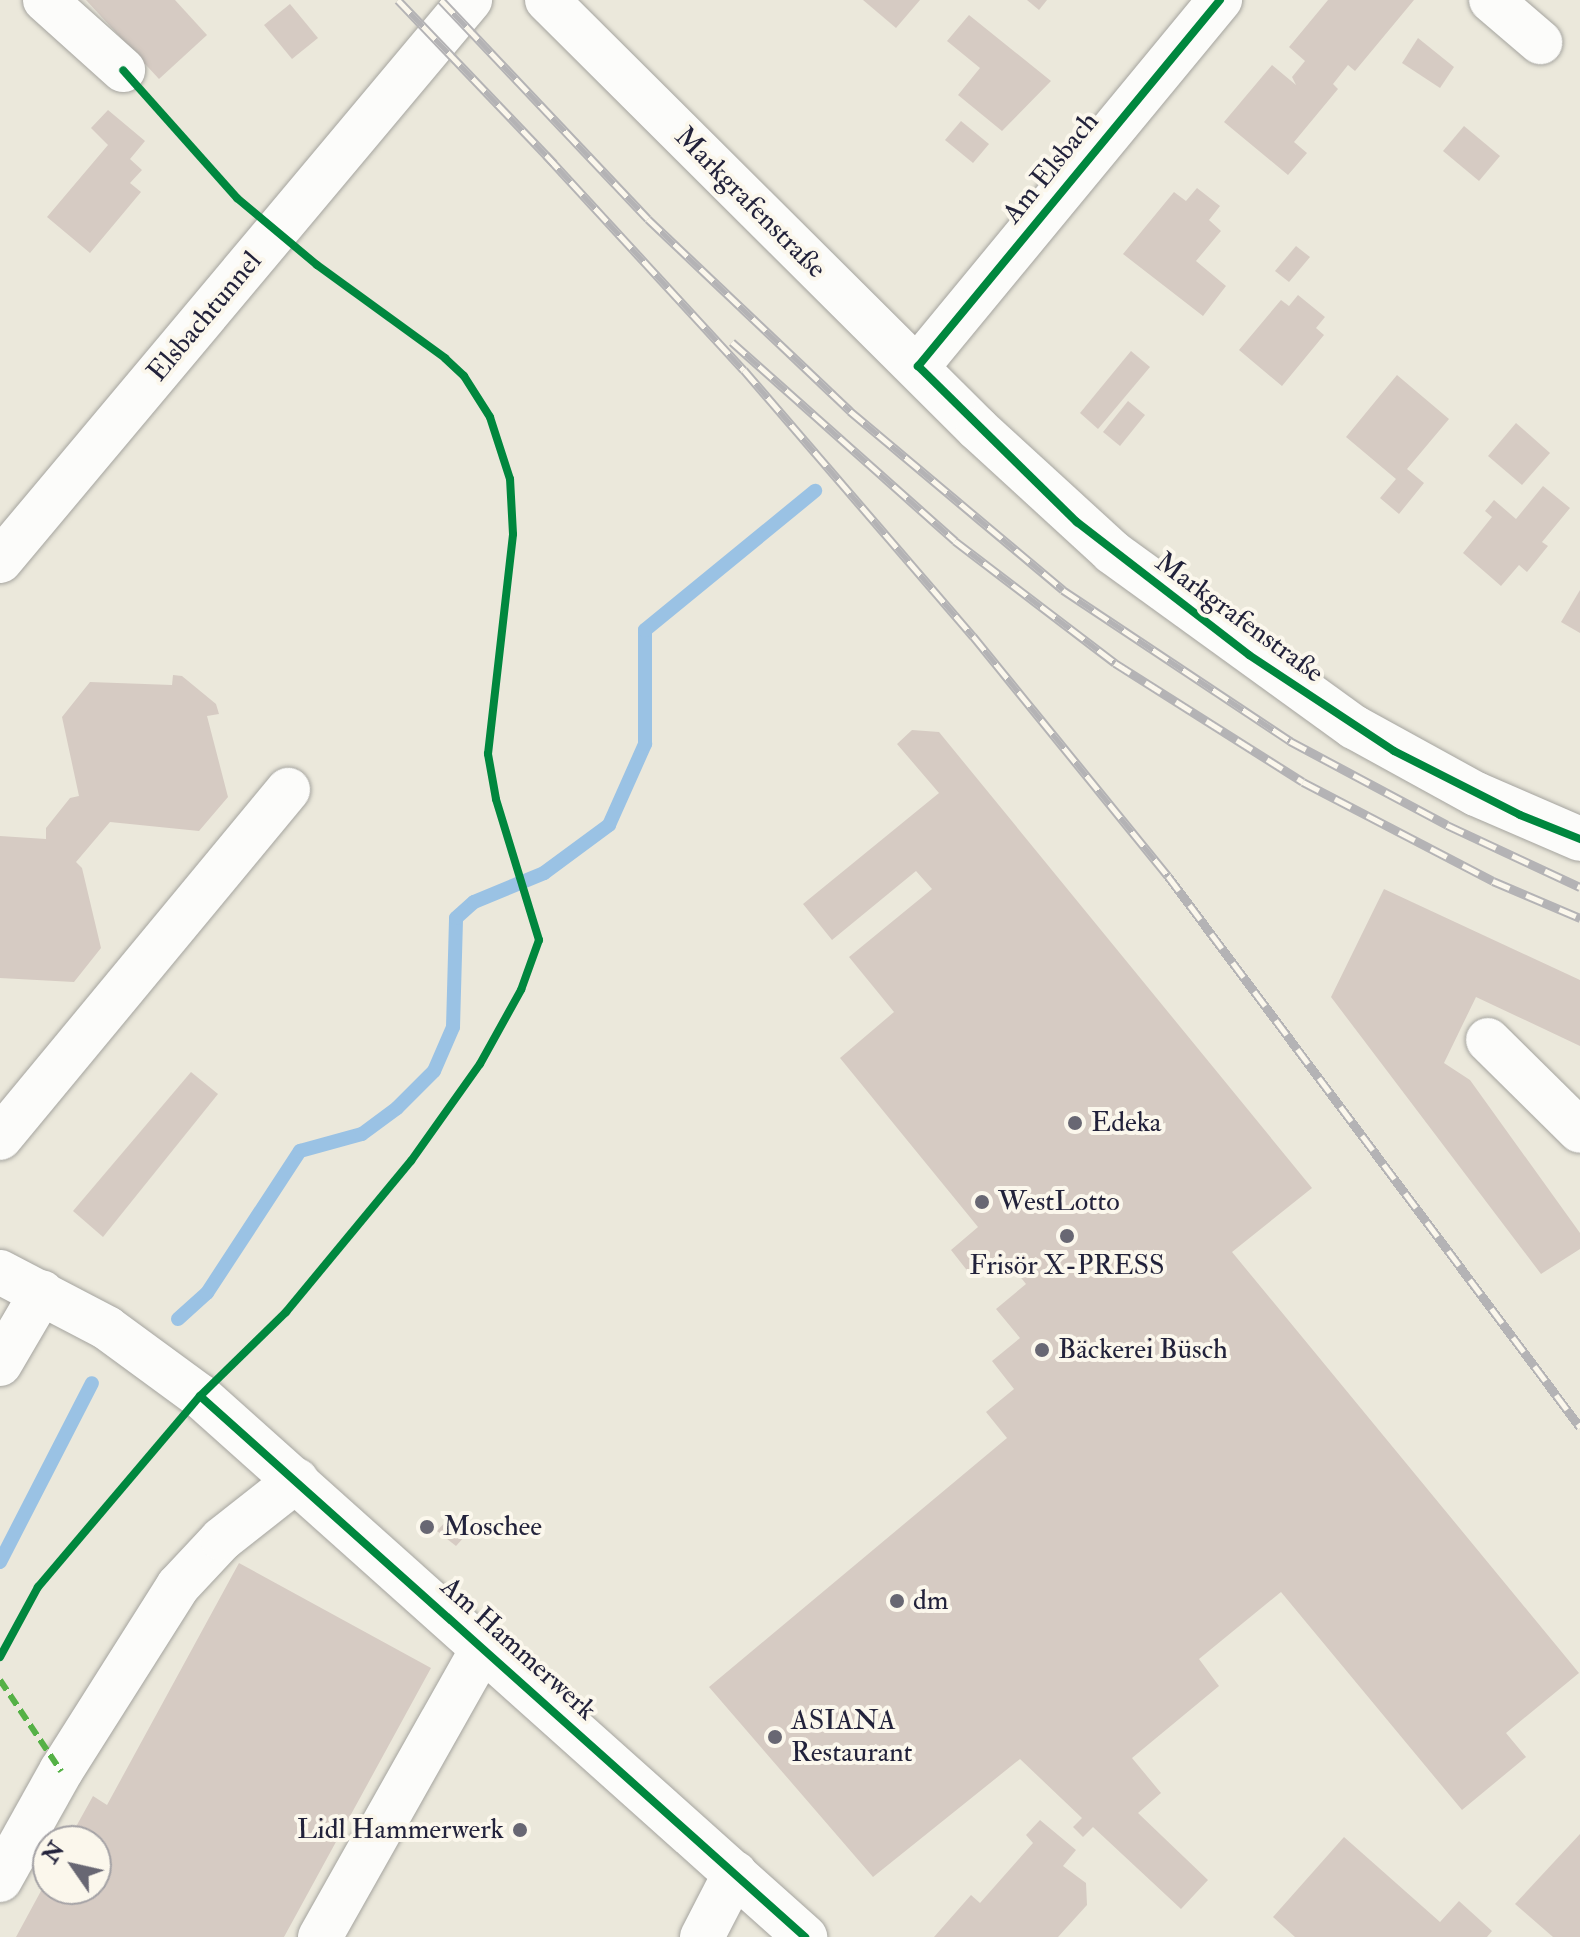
<!DOCTYPE html>
<meta charset="utf-8">
<style>
body{margin:0}
#map{position:relative;width:1580px;height:1937px;overflow:hidden;background:#ebe8db;font-family:"IM FELL Double Pica",serif}
div>[style]{position:absolute}
[style*='--x']{left:calc(var(--x)*1px);top:calc(var(--y)*1px);width:calc(var(--w)*1px);rotate:calc(var(--a)*1deg)}
.stream>*{height:14px;margin:-7px;padding:0 7px;transform-origin:7px;border-radius:7px;background:#9ac2e4}
.building>*{inset:0;background:#d6cbc3}
.roads{filter:drop-shadow(0 0 2px #a5a49f) drop-shadow(0 0 2px #a5a49f)}
.minor>*{height:44px;margin:-22px;padding:0 22px;transform-origin:22px;border-radius:22px;background:#fcfcfa}
.major>*{height:44px;margin:-22px;padding:0 22px;transform-origin:22px;border-radius:22px;background:#fcfcfa}
.rail>*{height:9px;margin-top:-4.5px;transform-origin:0;background:repeating-linear-gradient(90deg,#fbf7ec 0 18px,#b4b3b5 0 36px);box-sizing:border-box;border-block:2px solid #b4b3b5}
.quiet>*{height:6px;margin-top:-3px;transform-origin:0;background:repeating-linear-gradient(90deg,#55b146 0 12px,transparent 0 18px)}
.cycleway>*{height:8px;margin:-4px;padding:0 4px;transform-origin:4px;border-radius:4px;background:#00873e}
.dots>*{width:22px;height:22px;translate:-50% -50%;box-sizing:border-box;border:4px solid #fbf7ec;border-radius:50%}
span{translate:-50% -50%;white-space:nowrap;text-align:center;line-height:1.15;-webkit-text-stroke:8px #fbf7ec;paint-order:stroke}
.street-label{font-size:28px;color:#22223b}
.poi-label{font-size:28px;color:#22223b}
.left{translate:0 -50%;text-align:left}
.right{translate:-100% -50%;text-align:right}
.north{position:absolute;left:32px;top:1825px;width:80px;height:80px;box-sizing:border-box;background:#fbf7ec;border:2px solid #a4a2a5;border-radius:50%;rotate:304deg;font-size:22px;font-weight:700;line-height:32px;text-align:center;color:#22223b}
.north::after{content:'';display:block;margin:auto;width:28px;height:36px;background:#686773;clip-path:polygon(50% 0,100% 100%,50% 72%,0 100%)}
</style>
<div id="map">
<div class="stream">
<div style="--x:178;--y:1319;--w:39;--a:-42"></div>
<div style="--x:207;--y:1293;--w:170;--a:-56.8"></div>
<div style="--x:300;--y:1151;--w:64;--a:-15.3"></div>
<div style="--x:362;--y:1134;--w:44;--a:-36.6"></div>
<div style="--x:397;--y:1108;--w:52;--a:-45"></div>
<div style="--x:434;--y:1071;--w:48;--a:-66.6"></div>
<div style="--x:453;--y:1027;--w:109;--a:-88.4"></div>
<div style="--x:456;--y:918;--w:24;--a:-42"></div>
<div style="--x:474;--y:902;--w:76;--a:-22.5"></div>
<div style="--x:544;--y:873;--w:81;--a:-36.4"></div>
<div style="--x:609;--y:825;--w:89;--a:-66"></div>
<div style="--x:645;--y:744;--w:114;--a:-90"></div>
<div style="--x:645;--y:630;--w:220;--a:-39.3"></div>
<div style="--x:0;--y:1562;--w:201;--a:-62.8"></div>
</div>
<div class="building">
<div style="clip-path:polygon(86px 0,175px 0,207px 35px,159px 79px)"></div>
<div style="clip-path:polygon(863px 0,920px 0,896px 28px)"></div>
<div style="clip-path:polygon(1027px 0,1047px 0,1039px 10px)"></div>
<div style="clip-path:polygon(1328px 0,1414px 0,1355px 71px,1348px 65px,1333px 84px,1338px 89px,1294px 142px,1307px 153px,1288px 175px,1224px 122px,1272px 65px,1296px 85px,1292px 77px,1305px 61px,1289px 47px)"></div>
<div style="clip-path:polygon(290px 4px,318px 38px,292px 59px,264px 25px)"></div>
<div style="clip-path:polygon(969px 15px,1051px 81px,1002px 131px,958px 95px,980px 68px,947px 41px)"></div>
<div style="clip-path:polygon(1418px 38px,1454px 67px,1440px 88px,1402px 63px)"></div>
<div style="clip-path:polygon(108px 110px,145px 141px,130px 159px,142px 170px,130px 183px,141px 192px,90px 253px,47px 217px,108px 145px,91px 128px)"></div>
<div style="clip-path:polygon(961px 121px,989px 144px,973px 163px,945px 140px)"></div>
<div style="clip-path:polygon(1464px 126px,1500px 156px,1479px 181px,1443px 151px)"></div>
<div style="clip-path:polygon(1197px 188px,1220px 206px,1209px 220px,1221px 231px,1196px 261px,1226px 286px,1203px 316px,1123px 254px,1174px 192px,1186px 201px)"></div>
<div style="clip-path:polygon(1296px 246px,1310px 257px,1289px 282px,1275px 271px)"></div>
<div style="clip-path:polygon(1298px 295px,1325px 317px,1316px 328px,1324px 335px,1282px 386px,1239px 350px,1281px 300px,1289px 306px)"></div>
<div style="clip-path:polygon(1131px 351px,1150px 367px,1098px 429px,1080px 413px)"></div>
<div style="clip-path:polygon(1397px 375px,1449px 419px,1407px 469px,1424px 483px,1399px 514px,1380px 498px,1396px 479px,1346px 437px)"></div>
<div style="clip-path:polygon(1128px 401px,1145px 415px,1120px 446px,1103px 432px)"></div>
<div style="clip-path:polygon(1516px 423px,1550px 453px,1522px 485px,1488px 456px)"></div>
<div style="clip-path:polygon(1543px 486px,1570px 508px,1542px 542px,1548px 546px,1527px 572px,1519px 565px,1501px 586px,1463px 553px,1492px 517px,1485px 511px,1494px 500px,1516px 519px)"></div>
<div style="clip-path:polygon(1580px 590px,1580px 633px,1561px 622px)"></div>
<div style="clip-path:polygon(173px 675px,182px 676px,216px 704px,219px 714px,207px 716px,228px 797px,199px 831px,110px 822px,76px 862px,82px 868px,101px 948px,74px 982px,0 978px,0 836px,46px 839px,46px 828px,70px 798px,79px 796px,62px 717px,90px 682px,172px 685px)"></div>
<div style="clip-path:polygon(912px 730px,939px 732px,1312px 1188px,1232px 1252px,1579px 1673px,1506px 1733px,1526px 1757px,1462px 1810px,1281px 1592px,1199px 1659px,1219px 1686px,1132px 1758px,1161px 1793px,1138px 1813px,1208px 1880px,1181px 1909px,1093px 1827px,1083px 1837px,1073px 1827px,1082px 1818px,1020px 1759px,873px 1877px,709px 1687px,1007px 1438px,986px 1412px,1014px 1389px,992px 1361px,1020px 1338px,996px 1309px,1026px 1284px,1002px 1254px,973px 1278px,951px 1250px,978px 1227px,840px 1058px,894px 1012px,849px 957px,932px 889px,916px 871px,832px 940px,803px 904px,939px 793px,897px 744px)"></div>
<div style="clip-path:polygon(1384px 889px,1580px 980px,1580px 1046px,1476px 997px,1444px 1063px,1470px 1080px,1580px 1233px,1580px 1249px,1541px 1274px,1331px 997px)"></div>
<div style="clip-path:polygon(191px 1072px,218px 1094px,103px 1237px,73px 1211px)"></div>
<div style="clip-path:polygon(447px 1520px,465px 1536px,456px 1546px,437px 1531px)"></div>
<div style="clip-path:polygon(239px 1563px,431px 1668px,284px 1937px,16px 1937px,48px 1878px,48px 1889px,96px 1889px,96px 1841px,68px 1841px,93px 1796px,107px 1805px)"></div>
<div style="clip-path:polygon(1040px 1820px,1076px 1850px,1063px 1866px,1086px 1883px,1087px 1905px,1058px 1937px,934px 1937px,971px 1895px,980px 1903px,1033px 1843px,1026px 1835px)"></div>
<div style="clip-path:polygon(1580px 1834px,1580px 1937px,1553px 1937px,1515px 1904px)"></div>
<div style="clip-path:polygon(1344px 1837px,1440px 1922px,1459px 1901px,1492px 1931px,1487px 1937px,1295px 1937px,1273px 1917px)"></div>
</div>
<div class="roads">
<div class="minor">
<div style="--x:45;--y:0;--w:105;--a:41.9"></div>
<div style="--x:547;--y:0;--w:608;--a:44.87"></div>
<div style="--x:978;--y:429;--w:182;--a:42.5"></div>
<div style="--x:1112;--y:552;--w:299;--a:35.9"></div>
<div style="--x:1354;--y:727;--w:139;--a:28.8"></div>
<div style="--x:1476;--y:794;--w:113;--a:23.4"></div>
<div style="--x:1491;--y:0;--w:65;--a:40.6"></div>
<div style="--x:918;--y:366;--w:475;--a:-50.5"></div>
<div style="--x:1488;--y:1040;--w:129;--a:44.7"></div>
<div style="--x:0;--y:1138;--w:452;--a:-50.4"></div>
<div style="--x:0;--y:1272;--w:121;--a:27.6"></div>
<div style="--x:107;--y:1328;--w:115;--a:36.2"></div>
<div style="--x:200;--y:1396;--w:812;--a:41.8"></div>
<div style="--x:0;--y:1364;--w:83;--a:-59.7"></div>
<div style="--x:0;--y:1880;--w:125;--a:-60.8"></div>
<div style="--x:61;--y:1771;--w:219;--a:-57.7"></div>
<div style="--x:178;--y:1586;--w:64;--a:-46.9"></div>
<div style="--x:222;--y:1539;--w:95;--a:-38.2"></div>
<div style="--x:320;--y:1937;--w:332;--a:-60.6"></div>
<div style="--x:702;--y:1937;--w:72;--a:-62.7"></div>
</div>
<div class="major">
<div style="--x:0;--y:561;--w:732;--a:-50.04"></div>
</div>
</div>
<div class="rail">
<div style="--x:398;--y:0;--w:226;--a:46.3"></div>
<div style="--x:441;--y:0;--w:301;--a:46.6"></div>
<div style="--x:648;--y:219;--w:279;--a:43.5"></div>
<div style="--x:850;--y:411;--w:278;--a:40"></div>
<div style="--x:1063;--y:590;--w:273;--a:33.6"></div>
<div style="--x:1290;--y:741;--w:178;--a:28.1"></div>
<div style="--x:1447;--y:825;--w:147;--a:25"></div>
<div style="--x:546;--y:155;--w:292;--a:47.4"></div>
<div style="--x:744;--y:370;--w:351;--a:49.3"></div>
<div style="--x:973;--y:636;--w:309;--a:50.9"></div>
<div style="--x:1168;--y:876;--w:688;--a:53.21"></div>
<div style="--x:732;--y:342;--w:299;--a:41.7"></div>
<div style="--x:955;--y:541;--w:201;--a:37.3"></div>
<div style="--x:1115;--y:663;--w:222;--a:32.3"></div>
<div style="--x:1303;--y:782;--w:214;--a:27.5"></div>
<div style="--x:1493;--y:881;--w:95;--a:23"></div>
</div>
<div class="quiet">
<div style="--x:0;--y:1680;--w:110;--a:56.2"></div>
</div>
<div class="cycleway">
<div style="--x:1220;--y:0;--w:475;--a:129.5"></div>
<div style="--x:918;--y:366;--w:223;--a:44.5"></div>
<div style="--x:1077;--y:522;--w:217;--a:37.7"></div>
<div style="--x:1249;--y:655;--w:174;--a:33.5"></div>
<div style="--x:1394;--y:751;--w:141;--a:26.9"></div>
<div style="--x:1520;--y:815;--w:65;--a:21.8"></div>
<div style="--x:200;--y:1396;--w:812;--a:41.8"></div>
<div style="--x:0;--y:1657;--w:80;--a:-61.5"></div>
<div style="--x:38;--y:1587;--w:250;--a:-49.7"></div>
<div style="--x:200;--y:1396;--w:120;--a:-44.3"></div>
<div style="--x:286;--y:1312;--w:196;--a:-50.4"></div>
<div style="--x:411;--y:1161;--w:119;--a:-54.6"></div>
<div style="--x:480;--y:1064;--w:85;--a:-61"></div>
<div style="--x:521;--y:990;--w:53;--a:-70.2"></div>
<div style="--x:539;--y:940;--w:147;--a:-107"></div>
<div style="--x:496;--y:799;--w:46;--a:-100.1"></div>
<div style="--x:488;--y:754;--w:221;--a:-83.5"></div>
<div style="--x:513;--y:534;--w:55;--a:-93.1"></div>
<div style="--x:510;--y:479;--w:65;--a:-107.9"></div>
<div style="--x:490;--y:417;--w:49;--a:-122.4"></div>
<div style="--x:464;--y:376;--w:26;--a:-137"></div>
<div style="--x:445;--y:358;--w:158;--a:-144"></div>
<div style="--x:317;--y:265;--w:104;--a:-140.1"></div>
<div style="--x:237;--y:198;--w:171;--a:-131.7"></div>
</div>
<div class="dots">
<div style="left:1075px;top:1123px;background:#686773"></div>
<div style="left:982px;top:1202px;background:#686773"></div>
<div style="left:1067px;top:1236px;background:#686773"></div>
<div style="left:1042px;top:1350px;background:#686773"></div>
<div style="left:427px;top:1527px;background:#686773"></div>
<div style="left:897px;top:1601px;background:#686773"></div>
<div style="left:775px;top:1737px;background:#686773"></div>
<div style="left:520px;top:1830px;background:#686773"></div>
</div>
<div class="street-label">
<span style="left:1051px;top:168px;rotate:-51deg">Am Elsbach</span>
<span style="left:750px;top:203px;rotate:45deg">Markgrafenstraße</span>
<span style="left:205px;top:317px;rotate:-50deg">Elsbachtunnel</span>
<span style="left:1239px;top:618px;rotate:36deg">Markgrafenstraße</span>
<span style="left:518px;top:1649px;rotate:42deg">Am Hammerwerk</span>
</div>
<div class="poi-label">
<span class="left" style="left:1091px;top:1123px">Edeka</span>
<span class="left" style="left:998px;top:1202px">WestLotto</span>
<span style="left:1067px;top:1266px">Frisör X-PRESS</span>
<span class="left" style="left:1058px;top:1350px">Bäckerei Büsch</span>
<span class="left" style="left:443px;top:1527px">Moschee</span>
<span class="left" style="left:913px;top:1601px">dm</span>
<span class="left" style="left:791px;top:1737px">ASIANA<br>Restaurant</span>
<span class="right" style="left:504px;top:1830px">Lidl Hammerwerk</span>
</div>
<div class="north">N</div>
</div>
